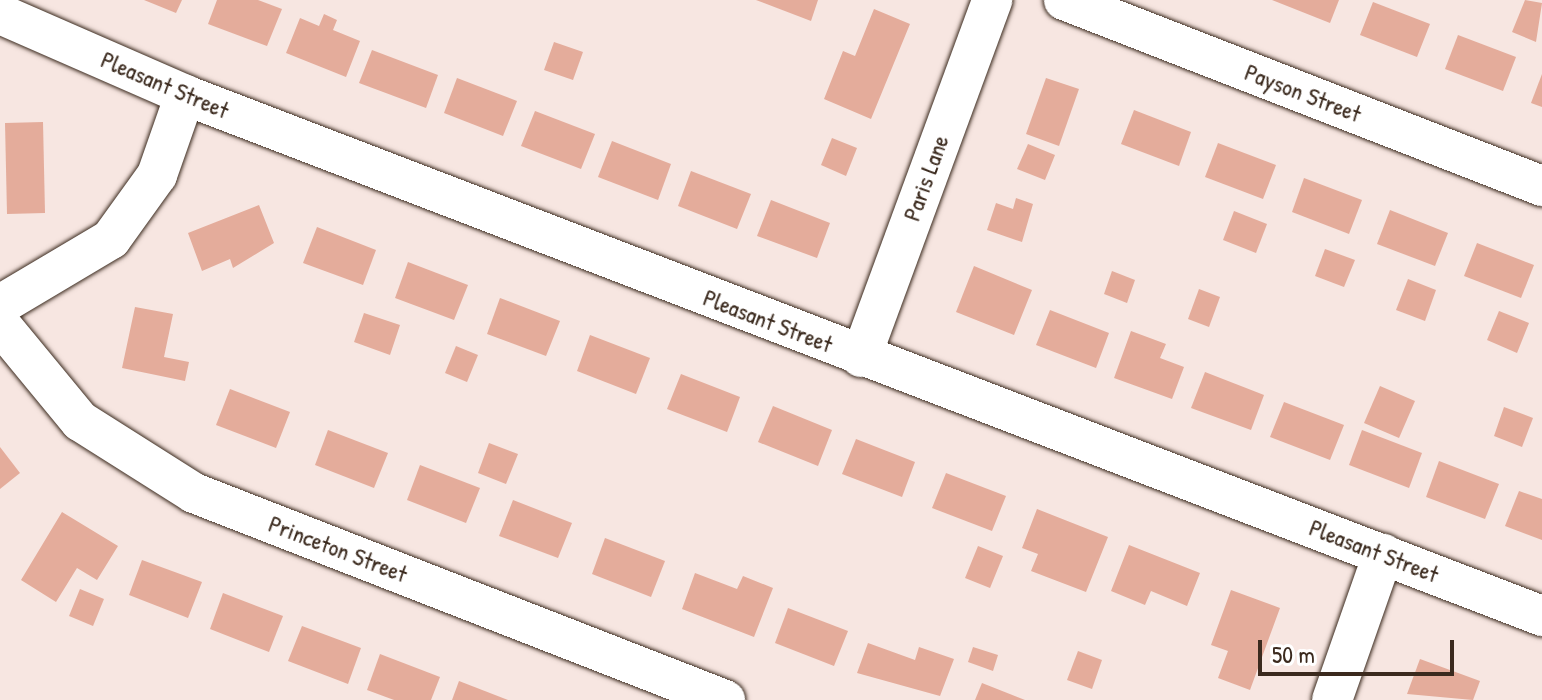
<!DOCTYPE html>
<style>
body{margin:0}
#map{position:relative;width:1542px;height:700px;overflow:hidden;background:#f7e6e1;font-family:"Patrick Hand",sans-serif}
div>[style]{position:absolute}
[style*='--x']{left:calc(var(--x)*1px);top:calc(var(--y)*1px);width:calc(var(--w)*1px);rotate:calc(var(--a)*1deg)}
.building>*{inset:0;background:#e4ac9b}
.roads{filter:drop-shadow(0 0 2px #3b2a1e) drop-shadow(0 0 2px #3b2a1e)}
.minor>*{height:40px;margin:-20px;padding:0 20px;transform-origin:20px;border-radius:20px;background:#fff}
span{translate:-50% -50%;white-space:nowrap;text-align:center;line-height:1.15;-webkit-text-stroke:8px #fff;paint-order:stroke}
.street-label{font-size:24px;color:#3b2a1e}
.scale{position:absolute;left:1258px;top:640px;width:196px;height:36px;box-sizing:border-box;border:4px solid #3b2a1e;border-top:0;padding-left:10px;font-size:24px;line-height:28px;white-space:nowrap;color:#3b2a1e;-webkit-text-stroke:6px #fff;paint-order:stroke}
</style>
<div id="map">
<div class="building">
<div style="clip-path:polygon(144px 0,182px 0,176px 13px)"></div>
<div style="clip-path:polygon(217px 0,258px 0,282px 9px,267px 46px,208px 24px)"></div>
<div style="clip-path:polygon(756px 0,818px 0,811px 21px)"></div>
<div style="clip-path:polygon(1272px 0,1339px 0,1330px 23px)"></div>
<div style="clip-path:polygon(1525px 0,1542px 3px,1536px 42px,1512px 32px)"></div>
<div style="clip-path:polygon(1373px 2px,1430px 24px,1417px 57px,1360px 35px)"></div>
<div style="clip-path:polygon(874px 9px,910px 24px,871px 119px,824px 99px,843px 51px,855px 56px)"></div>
<div style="clip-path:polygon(324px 14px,337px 20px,333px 30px,360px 41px,346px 77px,286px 53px,300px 18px,319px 26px)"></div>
<div style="clip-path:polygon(1458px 35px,1516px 57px,1503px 91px,1445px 69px)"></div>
<div style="clip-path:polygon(554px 42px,583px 52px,573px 80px,544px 70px)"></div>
<div style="clip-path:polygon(372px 50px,438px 75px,426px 108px,359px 83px)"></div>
<div style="clip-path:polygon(1542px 74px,1542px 107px,1531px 103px)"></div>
<div style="clip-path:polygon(457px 78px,517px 101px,503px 136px,444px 113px)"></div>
<div style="clip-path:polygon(1046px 78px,1079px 89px,1059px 146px,1026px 134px)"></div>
<div style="clip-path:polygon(1134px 110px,1191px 132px,1179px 166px,1121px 144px)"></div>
<div style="clip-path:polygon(535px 111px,595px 134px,581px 169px,521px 146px)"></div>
<div style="clip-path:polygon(43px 122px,45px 213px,7px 214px,5px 123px)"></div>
<div style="clip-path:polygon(832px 138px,857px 148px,846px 176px,821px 165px)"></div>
<div style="clip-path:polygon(612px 141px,671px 164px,658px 200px,598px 177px)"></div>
<div style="clip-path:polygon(1218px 143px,1276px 165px,1263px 199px,1205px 177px)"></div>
<div style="clip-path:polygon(1028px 144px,1055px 155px,1045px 180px,1017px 169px)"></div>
<div style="clip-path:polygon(691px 171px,751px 194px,737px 229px,678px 206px)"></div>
<div style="clip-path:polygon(1304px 178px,1362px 200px,1349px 234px,1292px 212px)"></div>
<div style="clip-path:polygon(1016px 198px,1033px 204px,1022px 242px,987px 230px,996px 203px,1013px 209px)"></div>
<div style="clip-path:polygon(771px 200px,830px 223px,817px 258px,757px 236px)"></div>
<div style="clip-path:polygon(259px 205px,274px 243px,233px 268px,230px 259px,202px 271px,188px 233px)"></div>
<div style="clip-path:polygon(1390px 210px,1448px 233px,1435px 266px,1377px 244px)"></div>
<div style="clip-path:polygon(1234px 211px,1267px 224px,1256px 253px,1223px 240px)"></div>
<div style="clip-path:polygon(317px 227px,376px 250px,363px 285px,303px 263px)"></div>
<div style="clip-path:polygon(1477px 243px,1534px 265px,1521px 298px,1464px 276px)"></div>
<div style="clip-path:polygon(1325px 249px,1355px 260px,1344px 287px,1315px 276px)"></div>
<div style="clip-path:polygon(408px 262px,468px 285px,454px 320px,395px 298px)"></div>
<div style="clip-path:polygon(974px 266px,1032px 290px,1014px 335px,956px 312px)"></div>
<div style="clip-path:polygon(1112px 271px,1135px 280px,1127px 303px,1104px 294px)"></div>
<div style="clip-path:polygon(1408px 279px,1436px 290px,1425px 321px,1396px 310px)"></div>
<div style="clip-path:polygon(1199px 289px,1220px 297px,1209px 327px,1188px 319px)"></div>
<div style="clip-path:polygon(500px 298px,560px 321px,546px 356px,487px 334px)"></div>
<div style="clip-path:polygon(135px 307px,173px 314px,164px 357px,189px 362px,185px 381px,122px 368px)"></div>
<div style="clip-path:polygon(1050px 310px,1109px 333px,1096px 368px,1036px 345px)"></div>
<div style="clip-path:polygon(1499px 311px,1529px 323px,1517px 353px,1487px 340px)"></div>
<div style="clip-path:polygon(364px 313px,400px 325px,390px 355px,354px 342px)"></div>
<div style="clip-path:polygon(1131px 331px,1166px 344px,1160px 358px,1184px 367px,1172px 399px,1114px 378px)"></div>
<div style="clip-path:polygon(590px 335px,650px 358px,636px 394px,577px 371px)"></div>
<div style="clip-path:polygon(456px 346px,478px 355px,467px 382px,445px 373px)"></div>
<div style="clip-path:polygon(1205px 372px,1264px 395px,1251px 430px,1191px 408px)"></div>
<div style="clip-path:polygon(681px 374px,740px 397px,727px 432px,667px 409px)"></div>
<div style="clip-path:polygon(1380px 386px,1415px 401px,1399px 438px,1364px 423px)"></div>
<div style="clip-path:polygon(230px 389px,290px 412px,276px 448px,216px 425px)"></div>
<div style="clip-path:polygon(1284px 402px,1344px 425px,1330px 460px,1270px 437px)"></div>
<div style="clip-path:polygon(773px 406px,832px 430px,818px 466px,758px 442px)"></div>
<div style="clip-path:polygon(1504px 407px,1533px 418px,1522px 447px,1494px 436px)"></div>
<div style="clip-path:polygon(328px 430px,388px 453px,374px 488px,315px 465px)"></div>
<div style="clip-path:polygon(1362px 430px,1422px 453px,1409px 488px,1349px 465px)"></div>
<div style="clip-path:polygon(856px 439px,915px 462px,902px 497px,842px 474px)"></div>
<div style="clip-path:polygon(489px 443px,518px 454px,506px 484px,478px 473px)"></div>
<div style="clip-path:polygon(0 447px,20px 473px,0 489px)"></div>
<div style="clip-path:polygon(1439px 461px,1499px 484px,1485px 519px,1426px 497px)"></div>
<div style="clip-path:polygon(420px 465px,480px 488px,466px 523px,407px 500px)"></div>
<div style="clip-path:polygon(946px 473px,1006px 496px,992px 531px,932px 508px)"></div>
<div style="clip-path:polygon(1519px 491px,1542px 499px,1542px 540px,1505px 526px)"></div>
<div style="clip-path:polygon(513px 500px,572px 523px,558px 558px,499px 536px)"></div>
<div style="clip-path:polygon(1037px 509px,1108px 537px,1086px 592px,1031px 571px,1038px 554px,1022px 548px)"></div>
<div style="clip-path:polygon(62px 512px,118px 546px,97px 580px,77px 568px,56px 602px,21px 580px)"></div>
<div style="clip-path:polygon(605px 538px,665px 561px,651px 597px,592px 574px)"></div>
<div style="clip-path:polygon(1129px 545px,1200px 573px,1187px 606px,1151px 591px,1145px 605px,1111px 591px)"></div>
<div style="clip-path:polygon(978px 546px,1003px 556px,990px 588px,965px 578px)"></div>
<div style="clip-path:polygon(142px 560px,202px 582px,188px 618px,129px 595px)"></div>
<div style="clip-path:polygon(695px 573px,737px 589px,743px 576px,773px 588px,754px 637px,682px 609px)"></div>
<div style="clip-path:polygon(80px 589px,104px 599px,93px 626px,69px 616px)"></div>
<div style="clip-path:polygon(1231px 590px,1280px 608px,1250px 690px,1218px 678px,1228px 651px,1211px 645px)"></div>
<div style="clip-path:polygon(223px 593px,283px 616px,269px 652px,210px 629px)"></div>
<div style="clip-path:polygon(788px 608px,848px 631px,834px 666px,775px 643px)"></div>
<div style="clip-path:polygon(302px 626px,361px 648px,348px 684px,288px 661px)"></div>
<div style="clip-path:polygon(868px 643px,915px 660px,919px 647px,954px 659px,940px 696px,857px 673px)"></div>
<div style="clip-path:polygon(973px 647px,998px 655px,993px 671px,968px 662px)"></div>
<div style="clip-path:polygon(1078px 651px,1102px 660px,1092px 689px,1067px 680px)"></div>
<div style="clip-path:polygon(380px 654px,440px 677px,431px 700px,394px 700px,367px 690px)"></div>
<div style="clip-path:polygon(1420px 659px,1480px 681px,1473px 700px,1407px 694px)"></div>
<div style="clip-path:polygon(459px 681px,508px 700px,452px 700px)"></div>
<div style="clip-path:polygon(982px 683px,1025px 700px,975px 700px)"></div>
</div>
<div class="roads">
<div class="minor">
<div style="--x:1064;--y:0;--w:513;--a:21.26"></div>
<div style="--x:0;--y:14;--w:202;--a:23.6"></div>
<div style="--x:185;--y:95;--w:1454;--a:21"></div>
<div style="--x:0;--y:305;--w:129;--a:-30.7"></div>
<div style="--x:111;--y:239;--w:79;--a:-54.3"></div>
<div style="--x:157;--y:175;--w:85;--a:-70.7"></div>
<div style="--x:0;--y:324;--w:126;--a:50.5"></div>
<div style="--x:80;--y:421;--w:135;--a:32.3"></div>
<div style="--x:194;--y:493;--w:570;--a:21.3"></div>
<div style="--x:861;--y:357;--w:380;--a:-69.8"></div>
<div style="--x:1332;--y:700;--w:155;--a:-70.7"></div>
</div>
</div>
<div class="street-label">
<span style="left:165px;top:85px;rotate:23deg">Pleasant Street</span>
<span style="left:1303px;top:93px;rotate:21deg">Payson Street</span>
<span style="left:926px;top:178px;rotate:-70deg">Paris Lane</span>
<span style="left:768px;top:321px;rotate:21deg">Pleasant Street</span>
<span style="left:338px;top:549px;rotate:21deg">Princeton Street</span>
<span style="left:1374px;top:551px;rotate:21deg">Pleasant Street</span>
</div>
<div class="scale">50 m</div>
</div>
